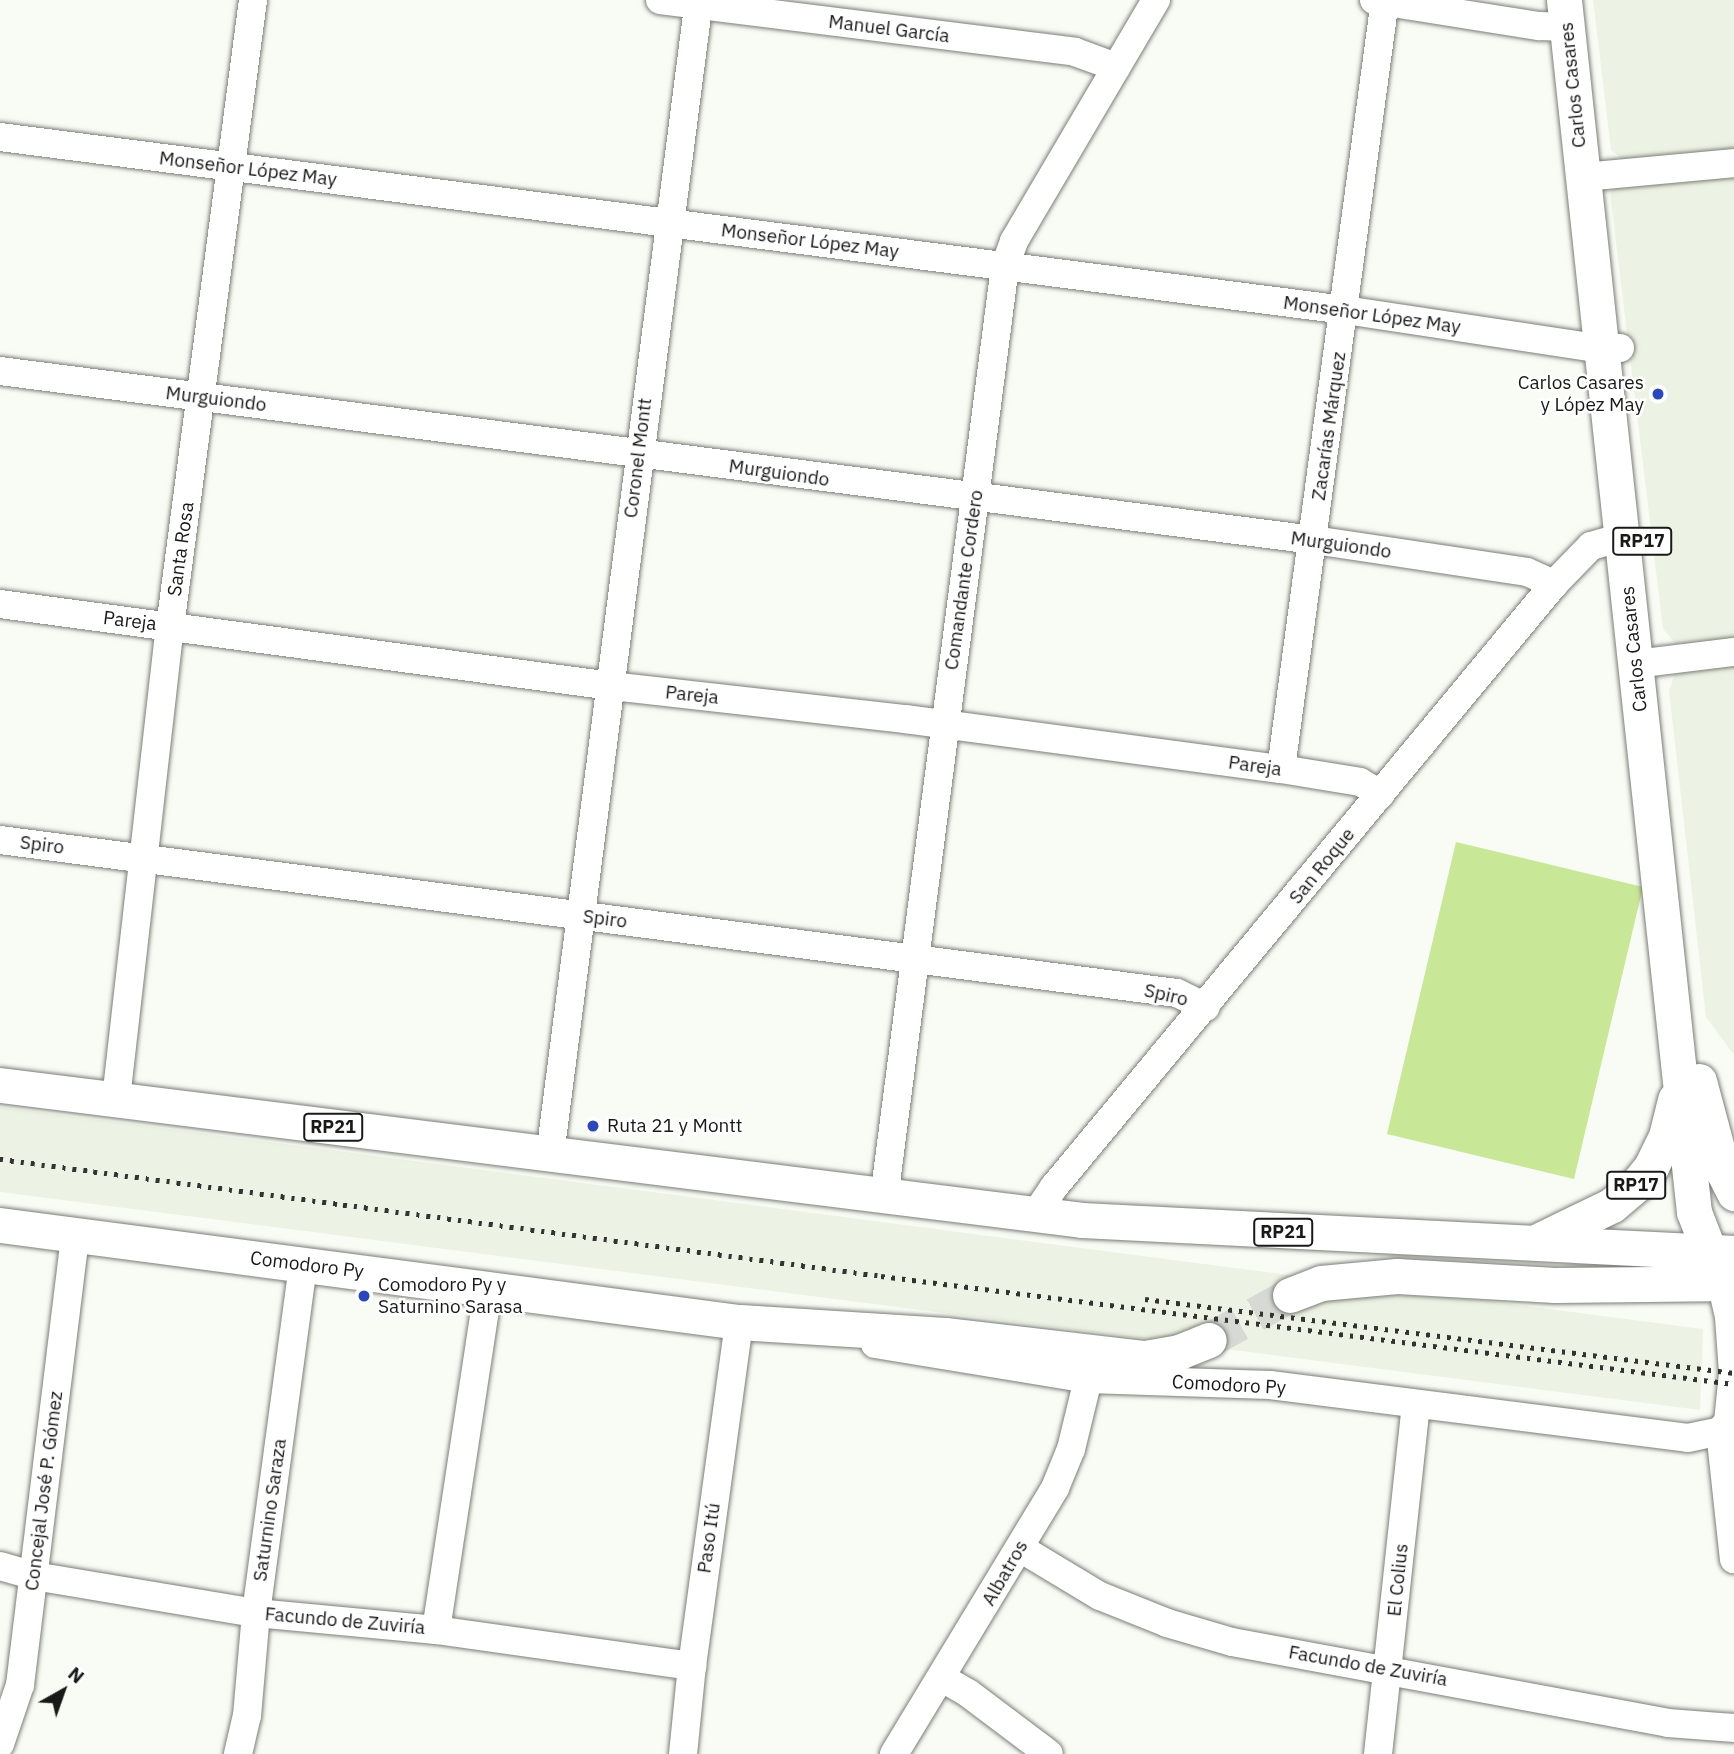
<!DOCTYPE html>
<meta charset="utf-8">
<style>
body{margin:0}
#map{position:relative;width:1734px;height:1754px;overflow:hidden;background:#f9fcf5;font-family:"IBM Plex Sans",sans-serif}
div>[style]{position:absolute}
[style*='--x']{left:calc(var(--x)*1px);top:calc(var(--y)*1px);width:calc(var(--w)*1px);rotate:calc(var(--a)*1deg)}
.built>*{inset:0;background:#edf3e4}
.green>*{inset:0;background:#c8e797}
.major-tunnel>*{height:35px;margin-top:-17.5px;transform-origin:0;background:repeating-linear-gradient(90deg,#d7dad4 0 35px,transparent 0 53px)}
.roads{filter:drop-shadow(0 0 2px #7b7e77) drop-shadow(0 0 2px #7b7e77)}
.minor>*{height:28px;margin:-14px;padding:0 14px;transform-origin:14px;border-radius:14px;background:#fff}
.major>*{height:35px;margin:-17.5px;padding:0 17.5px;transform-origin:17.5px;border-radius:17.5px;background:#fff}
.rail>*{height:5px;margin-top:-2.5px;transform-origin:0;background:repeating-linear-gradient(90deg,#323431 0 3.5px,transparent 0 10.5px)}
.dots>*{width:19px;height:19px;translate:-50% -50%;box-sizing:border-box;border:4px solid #fff;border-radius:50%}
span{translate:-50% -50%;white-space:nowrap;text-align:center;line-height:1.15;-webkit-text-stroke:5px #fff;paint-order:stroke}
.shield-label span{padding:2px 5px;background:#fff;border:2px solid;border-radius:5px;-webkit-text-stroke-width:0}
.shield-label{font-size:18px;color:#191a18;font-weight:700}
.street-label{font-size:19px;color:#191a18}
.poi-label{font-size:19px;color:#191a18}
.right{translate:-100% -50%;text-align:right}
.left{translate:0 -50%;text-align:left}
.north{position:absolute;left:28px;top:1656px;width:70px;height:70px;-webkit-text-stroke:5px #fff;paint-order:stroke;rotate:40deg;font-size:19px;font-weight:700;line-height:28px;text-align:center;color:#191a18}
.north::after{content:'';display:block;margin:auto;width:24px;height:32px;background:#191a18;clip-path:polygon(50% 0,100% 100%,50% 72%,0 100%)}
</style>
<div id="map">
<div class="built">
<div style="clip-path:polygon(1593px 0,1734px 0,1734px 149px,1635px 160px,1622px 159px,1611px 150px)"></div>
<div style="clip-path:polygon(1734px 170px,1734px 643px,1689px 649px,1674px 642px,1663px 629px,1610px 193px,1621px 182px)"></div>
<div style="clip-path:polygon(1734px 661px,1734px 1055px,1706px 1017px,1669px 691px,1675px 673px)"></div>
<div style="clip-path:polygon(0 1107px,1703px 1329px,1700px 1410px,0 1192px)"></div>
</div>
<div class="green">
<div style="clip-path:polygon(1456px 842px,1643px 887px,1574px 1179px,1387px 1134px)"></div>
</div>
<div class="major-tunnel">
<div style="--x:1209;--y:1340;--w:93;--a:-29.1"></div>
</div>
<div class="roads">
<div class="minor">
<div style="--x:660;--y:0;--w:418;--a:7.1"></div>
<div style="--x:1075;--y:52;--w:44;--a:20.1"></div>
<div style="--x:1374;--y:0;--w:167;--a:9"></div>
<div style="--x:1539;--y:26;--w:28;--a:2"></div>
<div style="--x:0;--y:137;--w:1356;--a:7.33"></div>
<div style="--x:1345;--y:310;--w:253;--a:8.6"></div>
<div style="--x:1595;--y:348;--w:25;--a:0"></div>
<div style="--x:1584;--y:177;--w:151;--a:-5.3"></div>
<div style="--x:0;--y:371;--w:1325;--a:7.33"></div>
<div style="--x:1314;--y:540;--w:215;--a:8.5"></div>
<div style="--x:1527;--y:572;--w:30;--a:24"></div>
<div style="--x:0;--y:604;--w:616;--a:7.64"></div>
<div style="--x:611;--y:686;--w:296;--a:6.4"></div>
<div style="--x:905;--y:719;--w:379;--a:7.6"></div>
<div style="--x:1281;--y:769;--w:80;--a:9.3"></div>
<div style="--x:1360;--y:782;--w:24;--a:30"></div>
<div style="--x:1636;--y:664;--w:99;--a:-7"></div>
<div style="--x:1281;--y:769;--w:776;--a:-82.3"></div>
<div style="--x:0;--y:840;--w:1187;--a:7.41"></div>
<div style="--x:1177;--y:993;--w:32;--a:26"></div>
<div style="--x:116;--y:1099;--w:475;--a:-83.5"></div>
<div style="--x:170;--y:627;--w:632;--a:-82.46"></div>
<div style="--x:550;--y:1155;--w:1165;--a:-82.65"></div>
<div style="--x:884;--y:1198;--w:940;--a:-82.6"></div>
<div style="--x:1005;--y:266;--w:27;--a:-70"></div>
<div style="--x:1014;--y:241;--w:280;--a:-59.5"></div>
<div style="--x:1035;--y:1215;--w:34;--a:-56"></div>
<div style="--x:1054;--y:1187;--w:783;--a:-50.33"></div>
<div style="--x:1554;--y:584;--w:53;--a:-45.8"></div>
<div style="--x:1591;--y:546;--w:33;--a:-16"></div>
<div style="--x:1721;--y:1282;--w:36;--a:77"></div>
<div style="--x:1729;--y:1317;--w:56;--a:85.9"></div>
<div style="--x:1733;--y:1373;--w:49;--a:95.8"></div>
<div style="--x:1728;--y:1422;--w:12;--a:132"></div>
<div style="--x:1720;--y:1431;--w:129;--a:83.8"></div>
<div style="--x:875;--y:1344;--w:216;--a:9.3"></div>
<div style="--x:1088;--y:1379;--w:182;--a:1.9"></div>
<div style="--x:1270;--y:1385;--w:421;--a:7.2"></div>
<div style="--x:1688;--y:1438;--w:33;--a:-12"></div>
<div style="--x:1020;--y:1548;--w:93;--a:31"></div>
<div style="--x:1100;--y:1596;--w:72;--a:21.9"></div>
<div style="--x:1167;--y:1623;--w:68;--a:16.3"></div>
<div style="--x:1232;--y:1642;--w:443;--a:10.5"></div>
<div style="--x:1668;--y:1723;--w:66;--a:4.3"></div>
<div style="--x:0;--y:1566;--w:35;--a:16"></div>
<div style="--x:34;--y:1576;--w:225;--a:9.5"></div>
<div style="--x:256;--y:1613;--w:181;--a:5.4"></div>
<div style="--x:436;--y:1630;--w:259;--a:8"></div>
<div style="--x:436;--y:1630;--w:344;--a:-81.3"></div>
<div style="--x:942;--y:1678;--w:30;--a:30"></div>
<div style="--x:968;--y:1693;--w:101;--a:37"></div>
<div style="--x:0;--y:1744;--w:62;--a:-71.3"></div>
<div style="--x:20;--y:1685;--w:453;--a:-83"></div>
<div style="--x:238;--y:1754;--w:39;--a:-77"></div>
<div style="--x:247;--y:1716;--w:103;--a:-85"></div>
<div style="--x:256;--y:1613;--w:351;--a:-82.3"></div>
<div style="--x:683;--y:1754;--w:88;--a:-84.2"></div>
<div style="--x:692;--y:1666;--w:347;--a:-82.2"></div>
<div style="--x:739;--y:1322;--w:20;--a:9"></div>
<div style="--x:894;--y:1754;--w:311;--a:-58.8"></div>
<div style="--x:1055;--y:1488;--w:42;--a:-67.7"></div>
<div style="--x:1071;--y:1449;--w:72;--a:-76.3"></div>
<div style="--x:1378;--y:1754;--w:351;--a:-83.8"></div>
</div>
<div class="major">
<div style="--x:1564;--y:0;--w:1219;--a:83.88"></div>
<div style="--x:1694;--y:1212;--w:75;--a:68.9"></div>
<div style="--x:1699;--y:1081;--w:93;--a:75.1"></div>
<div style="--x:1723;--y:1171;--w:25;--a:63"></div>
<div style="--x:0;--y:1085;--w:1090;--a:7.11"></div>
<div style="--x:1082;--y:1220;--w:653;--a:2.9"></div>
<div style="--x:0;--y:1225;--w:745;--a:7.48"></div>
<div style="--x:739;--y:1322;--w:206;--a:3.6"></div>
<div style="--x:945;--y:1335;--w:201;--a:6.6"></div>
<div style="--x:1145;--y:1358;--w:35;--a:-10"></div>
<div style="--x:1179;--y:1352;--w:32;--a:-22"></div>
<div style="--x:1538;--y:1241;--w:82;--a:-25.9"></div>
<div style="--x:1612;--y:1205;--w:34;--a:-40"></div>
<div style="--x:1638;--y:1183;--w:21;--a:-51"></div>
<div style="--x:1651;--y:1167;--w:34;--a:-64"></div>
<div style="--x:1666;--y:1136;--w:38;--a:-76"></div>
<div style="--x:1290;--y:1295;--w:33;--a:-21"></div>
<div style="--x:1321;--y:1283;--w:76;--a:-5.3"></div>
<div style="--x:1397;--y:1276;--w:158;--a:3.3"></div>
<div style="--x:1555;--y:1285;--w:179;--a:-0.6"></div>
</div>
</div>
<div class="rail">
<div style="--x:0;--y:1159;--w:889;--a:7.56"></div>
<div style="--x:881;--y:1276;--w:860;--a:7.22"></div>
<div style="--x:1145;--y:1299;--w:594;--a:7.16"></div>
</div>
<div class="dots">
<div style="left:1658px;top:394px;background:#2c48b8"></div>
<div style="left:593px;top:1126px;background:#2c48b8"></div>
<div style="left:364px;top:1296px;background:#2c48b8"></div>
</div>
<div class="shield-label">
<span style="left:1642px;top:541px">RP17</span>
<span style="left:333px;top:1127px">RP21</span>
<span style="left:1636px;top:1185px">RP17</span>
<span style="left:1283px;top:1232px">RP21</span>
</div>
<div class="street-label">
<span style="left:889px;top:29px;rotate:7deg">Manuel García</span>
<span style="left:1573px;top:85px;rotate:-96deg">Carlos Casares</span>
<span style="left:248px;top:169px;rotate:7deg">Monseñor López May</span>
<span style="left:810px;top:241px;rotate:7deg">Monseñor López May</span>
<span style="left:1372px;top:315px;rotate:8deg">Monseñor López May</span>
<span style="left:216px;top:399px;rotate:7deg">Murguiondo</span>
<span style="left:1329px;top:426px;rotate:-82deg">Zacarías Márquez</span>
<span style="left:638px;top:458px;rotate:-83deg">Coronel Montt</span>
<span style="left:779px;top:473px;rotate:8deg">Murguiondo</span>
<span style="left:1341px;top:545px;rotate:8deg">Murguiondo</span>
<span style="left:181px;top:549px;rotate:-82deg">Santa Rosa</span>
<span style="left:964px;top:580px;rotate:-82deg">Comandante Cordero</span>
<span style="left:130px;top:621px;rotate:7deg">Pareja</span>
<span style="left:1634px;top:649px;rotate:-96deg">Carlos Casares</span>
<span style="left:692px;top:695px;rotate:6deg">Pareja</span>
<span style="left:1255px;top:766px;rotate:8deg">Pareja</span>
<span style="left:42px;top:845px;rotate:7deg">Spiro</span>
<span style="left:1322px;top:866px;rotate:-51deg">San Roque</span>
<span style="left:605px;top:919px;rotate:7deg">Spiro</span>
<span style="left:1166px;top:995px;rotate:13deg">Spiro</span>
<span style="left:307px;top:1265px;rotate:7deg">Comodoro Py</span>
<span style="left:1229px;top:1385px;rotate:3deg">Comodoro Py</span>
<span style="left:44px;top:1491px;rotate:-83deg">Concejal José P. Gómez</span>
<span style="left:270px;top:1510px;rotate:-82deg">Saturnino Saraza</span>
<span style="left:709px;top:1538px;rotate:-82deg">Paso Itú</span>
<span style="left:1005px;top:1573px;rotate:-60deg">Albatros</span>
<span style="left:1398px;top:1580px;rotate:-84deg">El Colius</span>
<span style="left:345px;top:1621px;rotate:5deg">Facundo de Zuviría</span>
<span style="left:1368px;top:1666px;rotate:10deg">Facundo de Zuviría</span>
</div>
<div class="poi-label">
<span class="right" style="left:1644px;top:394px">Carlos Casares<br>y López May</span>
<span class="left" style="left:607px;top:1126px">Ruta 21 y Montt</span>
<span class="left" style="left:378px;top:1296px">Comodoro Py y<br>Saturnino Sarasa</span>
</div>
<div class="north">N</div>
</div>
